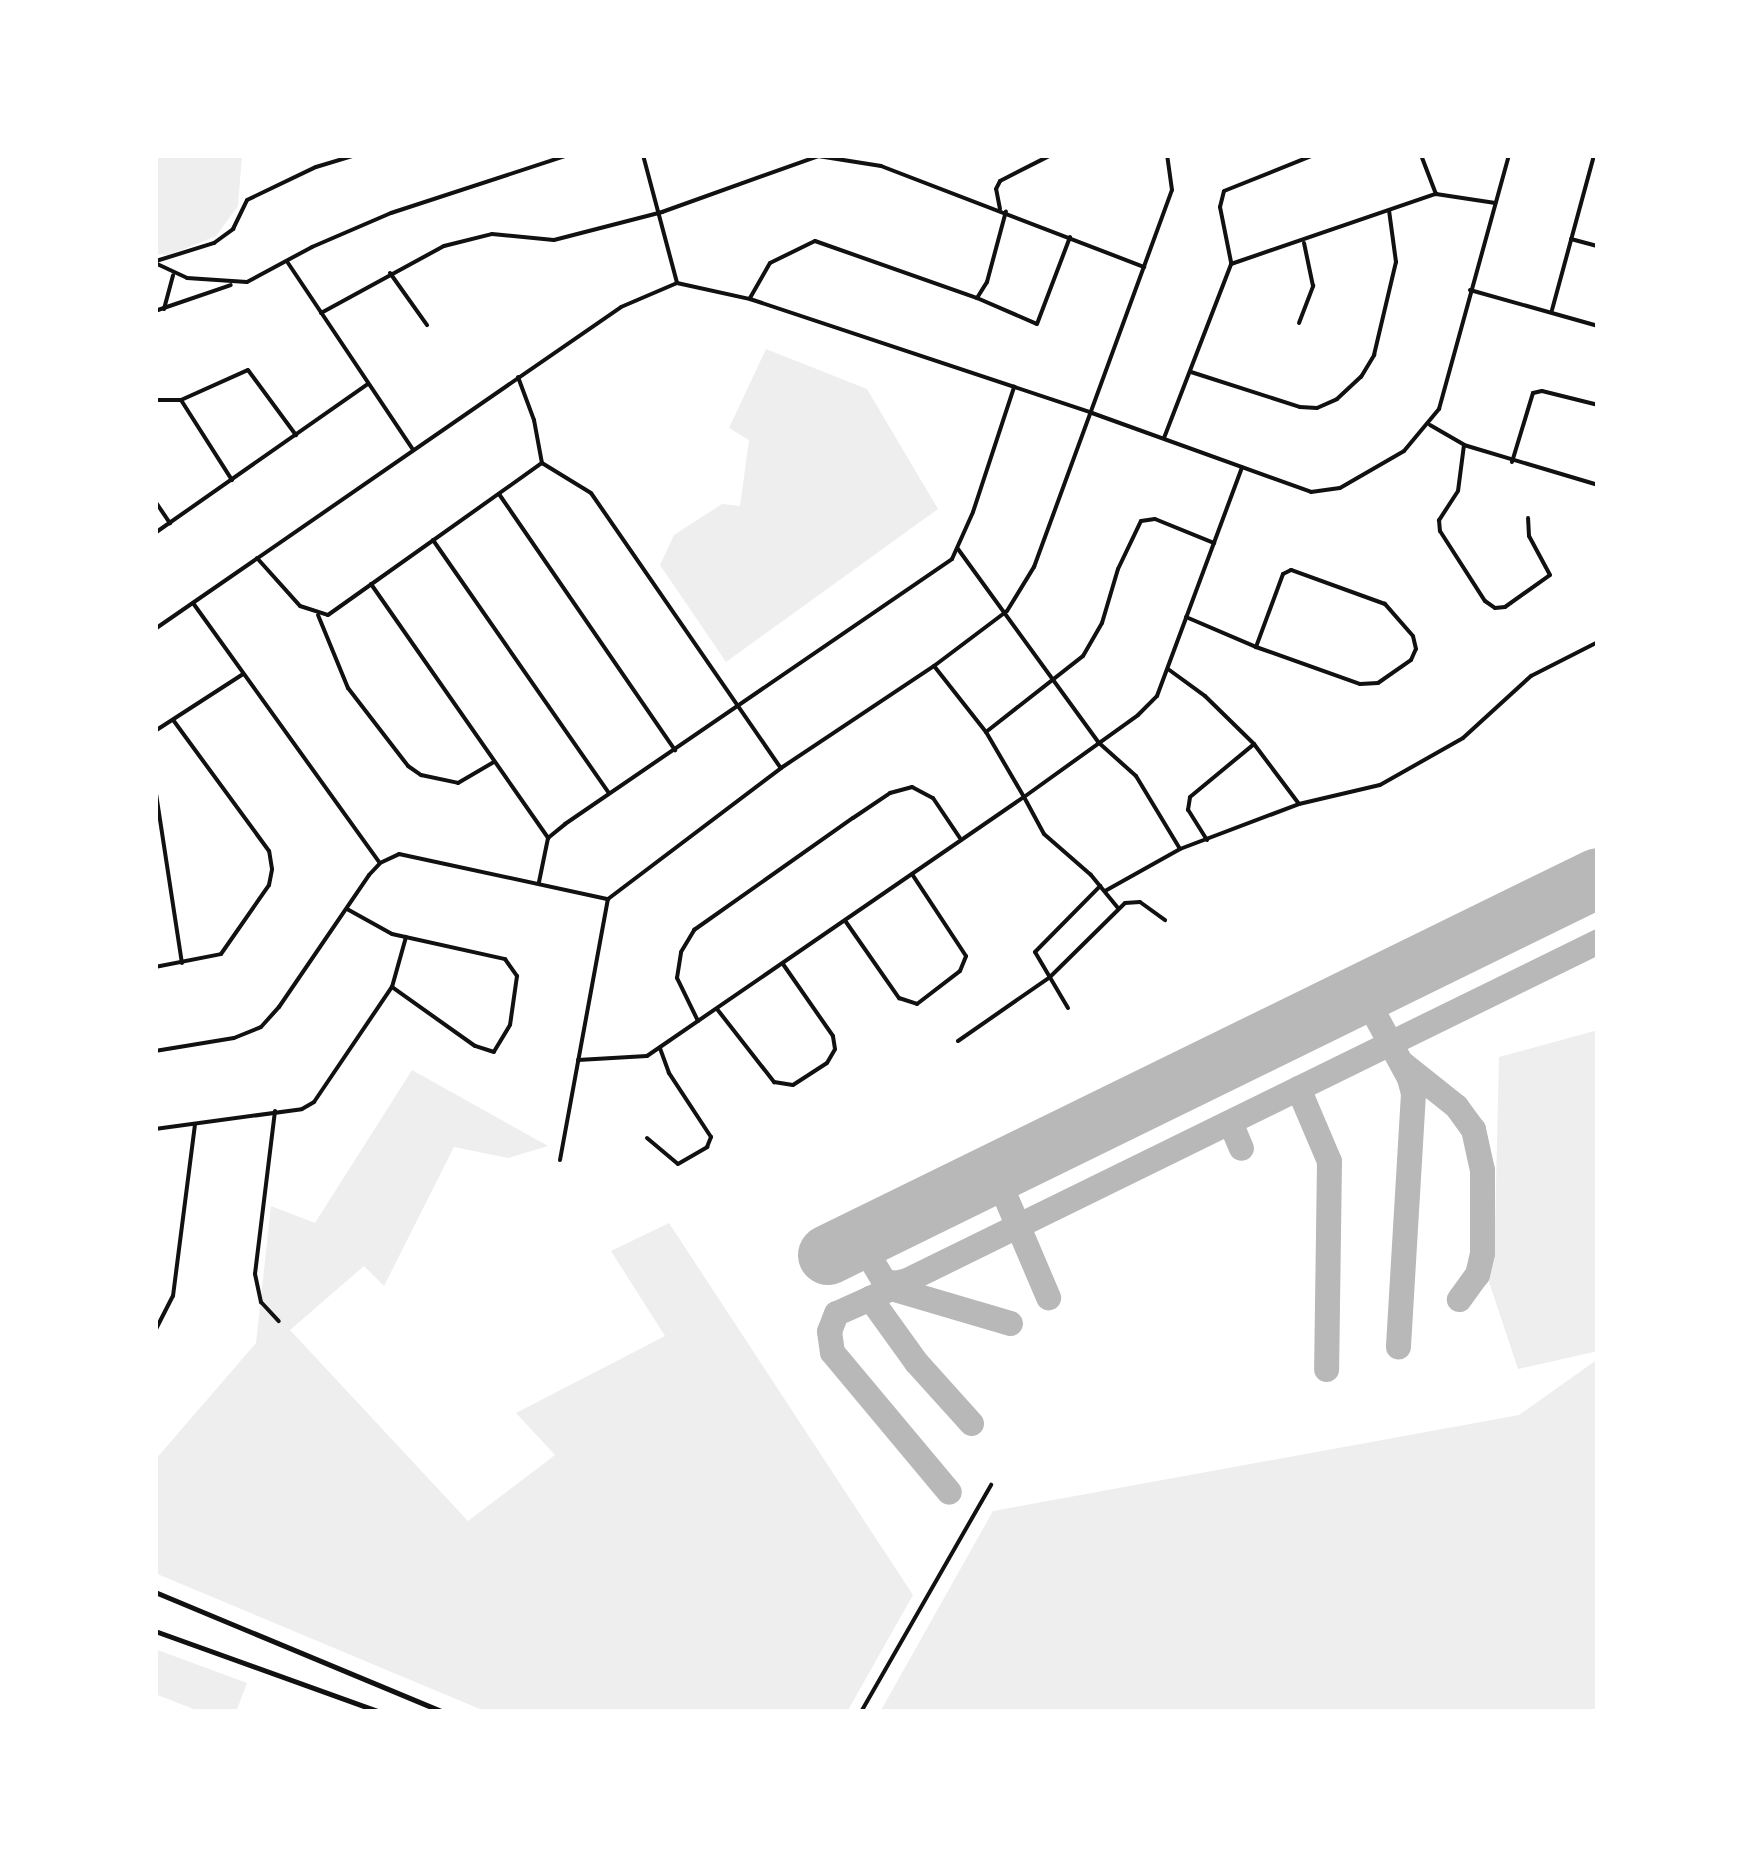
<!DOCTYPE html>
<style>
body{margin:0}
#map{position:relative;width:1753px;height:1867px;overflow:hidden;background:#fff;font-family:"IBM Plex Sans",sans-serif}
div>[style]{position:absolute}
[style*='--x']{left:calc(var(--x)*1px);top:calc(var(--y)*1px);width:calc(var(--w)*1px);rotate:calc(var(--a)*1deg)}
.green>*{inset:0;background:#eee}
.taxiway>*{height:25px;margin:-12.5px;padding:0 12.5px;transform-origin:12.5px;border-radius:12.5px;background:#b8b8b8}
.runway>*{height:60px;margin:-30px;padding:0 30px;transform-origin:30px;border-radius:30px;background:#b8b8b8}
.minor>*{height:4px;margin:-2px;padding:0 2px;transform-origin:2px;border-radius:2px;background:#111}
.secondary>*{height:5px;margin:-2.5px;padding:0 2.5px;transform-origin:2.5px;border-radius:2.5px;background:#111}
span{translate:-50% -50%;white-space:nowrap;text-align:center;line-height:1.15;-webkit-text-stroke:8px #fff;paint-order:stroke}
.frame{position:absolute;inset:0;border:158px solid #fff;pointer-events:none}
</style>
<div id="map">
<div class="green">
<div style="clip-path:polygon(155px 155px,242px 155px,238px 206px,216px 236px,169px 255px,155px 254px)"></div>
<div style="clip-path:polygon(766px 349px,867px 389px,938px 509px,726px 662px,660px 565px,674px 535px,722px 504px,740px 506px,749px 440px,729px 428px)"></div>
<div style="clip-path:polygon(1598px 1030px,1598px 1351px,1518px 1369px,1485px 1270px,1495px 1227px,1499px 1057px)"></div>
<div style="clip-path:polygon(412px 1070px,548px 1146px,508px 1158px,454px 1147px,384px 1286px,364px 1266px,290px 1330px,468px 1521px,555px 1455px,516px 1413px,665px 1336px,611px 1251px,669px 1223px,913px 1595px,847px 1712px,487px 1712px,155px 1573px,155px 1460px,256px 1343px,271px 1206px,315px 1223px)"></div>
<div style="clip-path:polygon(1598px 1359px,1598px 1712px,880px 1712px,993px 1511px,1519px 1415px)"></div>
<div style="clip-path:polygon(155px 1649px,247px 1683px,236px 1712px,201px 1712px,155px 1694px)"></div>
</div>
<div class="taxiway">
<div style="--x:1364;--y:995;--w:94;--a:61.5"></div>
<div style="--x:1409;--y:1078;--w:16;--a:75"></div>
<div style="--x:1413;--y:1093;--w:254;--a:93.4"></div>
<div style="--x:1402;--y:1063;--w:69;--a:38.5"></div>
<div style="--x:1456;--y:1106;--w:29;--a:54"></div>
<div style="--x:1473;--y:1129;--w:42;--a:77.6"></div>
<div style="--x:1482;--y:1170;--w:83;--a:90"></div>
<div style="--x:1482;--y:1253;--w:22;--a:103"></div>
<div style="--x:1477;--y:1274;--w:31;--a:126"></div>
<div style="--x:1298;--y:1088;--w:79;--a:67"></div>
<div style="--x:1329;--y:1161;--w:208;--a:90.8"></div>
<div style="--x:1230;--y:1122;--w:28;--a:67"></div>
<div style="--x:999;--y:1171;--w:5;--a:127"></div>
<div style="--x:996;--y:1175;--w:133;--a:66.9"></div>
<div style="--x:867;--y:1236;--w:12;--a:104"></div>
<div style="--x:864;--y:1248;--w:37;--a:59"></div>
<div style="--x:883;--y:1280;--w:11;--a:15"></div>
<div style="--x:894;--y:1283;--w:14;--a:-12"></div>
<div style="--x:891;--y:1288;--w:124;--a:16.4"></div>
<div style="--x:870;--y:1298;--w:37;--a:156"></div>
<div style="--x:836;--y:1313;--w:19;--a:111"></div>
<div style="--x:829;--y:1331;--w:21;--a:82"></div>
<div style="--x:832;--y:1352;--w:182;--a:50.1"></div>
<div style="--x:971;--y:1423;--w:82;--a:-132"></div>
<div style="--x:916;--y:1362;--w:79;--a:-125.7"></div>
<div style="--x:870;--y:1298;--w:811;--a:-26.12"></div>
</div>
<div class="runway">
<div style="--x:828;--y:1255;--w:857;--a:-26.09"></div>
</div>
<div class="minor">
<div style="--x:643;--y:155;--w:132;--a:75.1"></div>
<div style="--x:1421;--y:155;--w:42;--a:69"></div>
<div style="--x:1000;--y:209;--w:20;--a:-101"></div>
<div style="--x:996;--y:189;--w:9;--a:-63"></div>
<div style="--x:1000;--y:181;--w:57;--a:-27"></div>
<div style="--x:1571;--y:239;--w:28;--a:15"></div>
<div style="--x:156;--y:261;--w:61;--a:-17.2"></div>
<div style="--x:214;--y:243;--w:24;--a:-36"></div>
<div style="--x:233;--y:229;--w:32;--a:-64"></div>
<div style="--x:247;--y:200;--w:76;--a:-25.6"></div>
<div style="--x:316;--y:167;--w:42;--a:-16.7"></div>
<div style="--x:1231;--y:262;--w:56;--a:-101.3"></div>
<div style="--x:1220;--y:207;--w:16;--a:-76"></div>
<div style="--x:1224;--y:191;--w:97;--a:-21.8"></div>
<div style="--x:155;--y:263;--w:35;--a:25"></div>
<div style="--x:187;--y:278;--w:60;--a:3.8"></div>
<div style="--x:247;--y:282;--w:74;--a:-28.3"></div>
<div style="--x:312;--y:247;--w:86;--a:-23.3"></div>
<div style="--x:391;--y:213;--w:186;--a:-18.1"></div>
<div style="--x:288;--y:263;--w:225;--a:56.2"></div>
<div style="--x:390;--y:273;--w:64;--a:54.6"></div>
<div style="--x:1470;--y:290;--w:133;--a:15.7"></div>
<div style="--x:750;--y:298;--w:40;--a:-60.3"></div>
<div style="--x:770;--y:263;--w:50;--a:-26.1"></div>
<div style="--x:815;--y:241;--w:172;--a:19.4"></div>
<div style="--x:977;--y:298;--w:19;--a:-58"></div>
<div style="--x:987;--y:282;--w:73;--a:-75"></div>
<div style="--x:977;--y:298;--w:65;--a:23.4"></div>
<div style="--x:1037;--y:324;--w:93;--a:-69.2"></div>
<div style="--x:164;--y:309;--w:35;--a:-75"></div>
<div style="--x:1552;--y:310;--w:161;--a:-74.8"></div>
<div style="--x:155;--y:311;--w:80;--a:-18.9"></div>
<div style="--x:321;--y:313;--w:140;--a:-28.6"></div>
<div style="--x:444;--y:246;--w:49;--a:-14"></div>
<div style="--x:492;--y:234;--w:62;--a:5.5"></div>
<div style="--x:554;--y:240;--w:112;--a:-14.5"></div>
<div style="--x:662;--y:212;--w:166;--a:-19.7"></div>
<div style="--x:818;--y:156;--w:64;--a:9"></div>
<div style="--x:881;--y:166;--w:282;--a:21"></div>
<div style="--x:1299;--y:323;--w:40;--a:-69"></div>
<div style="--x:1313;--y:286;--w:44;--a:-101.8"></div>
<div style="--x:1191;--y:372;--w:114;--a:17.8"></div>
<div style="--x:1300;--y:407;--w:17;--a:3"></div>
<div style="--x:1317;--y:408;--w:22;--a:-24"></div>
<div style="--x:1337;--y:399;--w:33;--a:-43"></div>
<div style="--x:1361;--y:377;--w:26;--a:-59"></div>
<div style="--x:1374;--y:355;--w:96;--a:-76.7"></div>
<div style="--x:1396;--y:262;--w:52;--a:-97.7"></div>
<div style="--x:518;--y:377;--w:46;--a:69.6"></div>
<div style="--x:534;--y:420;--w:44;--a:79.5"></div>
<div style="--x:542;--y:463;--w:57;--a:31.5"></div>
<div style="--x:591;--y:493;--w:333;--a:55.4"></div>
<div style="--x:155;--y:400;--w:26;--a:0"></div>
<div style="--x:181;--y:400;--w:73;--a:-24.1"></div>
<div style="--x:248;--y:370;--w:81;--a:53.6"></div>
<div style="--x:181;--y:400;--w:95;--a:57.5"></div>
<div style="--x:1430;--y:425;--w:39;--a:30"></div>
<div style="--x:1464;--y:445;--w:140;--a:16.6"></div>
<div style="--x:1164;--y:438;--w:186;--a:-68.9"></div>
<div style="--x:1231;--y:264;--w:217;--a:-18.9"></div>
<div style="--x:1436;--y:194;--w:60;--a:8.7"></div>
<div style="--x:1464;--y:445;--w:46;--a:97.4"></div>
<div style="--x:1458;--y:491;--w:35;--a:123"></div>
<div style="--x:1439;--y:520;--w:11;--a:85"></div>
<div style="--x:1440;--y:531;--w:83;--a:57.3"></div>
<div style="--x:1485;--y:601;--w:12;--a:35"></div>
<div style="--x:1495;--y:608;--w:10;--a:-6"></div>
<div style="--x:1505;--y:607;--w:55;--a:-35.4"></div>
<div style="--x:1550;--y:575;--w:44;--a:-118.3"></div>
<div style="--x:1529;--y:536;--w:18;--a:-93"></div>
<div style="--x:1512;--y:462;--w:72;--a:-73.1"></div>
<div style="--x:1533;--y:393;--w:9;--a:-13"></div>
<div style="--x:1542;--y:391;--w:58;--a:14"></div>
<div style="--x:499;--y:494;--w:311;--a:55.5"></div>
<div style="--x:155;--y:501;--w:27;--a:56"></div>
<div style="--x:155;--y:533;--w:260;--a:-35"></div>
<div style="--x:433;--y:540;--w:308;--a:55.2"></div>
<div style="--x:958;--y:549;--w:238;--a:54"></div>
<div style="--x:1098;--y:742;--w:51;--a:41.8"></div>
<div style="--x:1136;--y:776;--w:85;--a:58.9"></div>
<div style="--x:257;--y:558;--w:64;--a:48.1"></div>
<div style="--x:300;--y:606;--w:29;--a:18"></div>
<div style="--x:328;--y:615;--w:262;--a:-35.4"></div>
<div style="--x:371;--y:584;--w:310;--a:55.1"></div>
<div style="--x:193;--y:603;--w:320;--a:54.3"></div>
<div style="--x:318;--y:615;--w:79;--a:67.7"></div>
<div style="--x:348;--y:688;--w:98;--a:52.4"></div>
<div style="--x:408;--y:766;--w:16;--a:35"></div>
<div style="--x:421;--y:775;--w:38;--a:12"></div>
<div style="--x:458;--y:783;--w:42;--a:-30.3"></div>
<div style="--x:1186;--y:617;--w:76;--a:23.2"></div>
<div style="--x:1256;--y:647;--w:110;--a:19.6"></div>
<div style="--x:1360;--y:684;--w:18;--a:-3"></div>
<div style="--x:1378;--y:683;--w:40;--a:-34.9"></div>
<div style="--x:1411;--y:660;--w:12;--a:-66"></div>
<div style="--x:1416;--y:649;--w:13;--a:-103"></div>
<div style="--x:1413;--y:636;--w:43;--a:-131.2"></div>
<div style="--x:1385;--y:604;--w:100;--a:-160.1"></div>
<div style="--x:1291;--y:570;--w:9;--a:153"></div>
<div style="--x:1283;--y:574;--w:78;--a:110.3"></div>
<div style="--x:155;--y:629;--w:566;--a:-34.64"></div>
<div style="--x:621;--y:307;--w:61;--a:-23.2"></div>
<div style="--x:677;--y:283;--w:75;--a:12.4"></div>
<div style="--x:750;--y:299;--w:360;--a:18.4"></div>
<div style="--x:1092;--y:413;--w:233;--a:19.8"></div>
<div style="--x:1311;--y:492;--w:29;--a:-8"></div>
<div style="--x:1340;--y:488;--w:74;--a:-30"></div>
<div style="--x:1404;--y:451;--w:55;--a:-50.2"></div>
<div style="--x:1439;--y:409;--w:263;--a:-74.6"></div>
<div style="--x:1168;--y:669;--w:46;--a:36.1"></div>
<div style="--x:1205;--y:696;--w:69;--a:44.4"></div>
<div style="--x:1254;--y:744;--w:75;--a:53.1"></div>
<div style="--x:155;--y:731;--w:105;--a:-32.9"></div>
<div style="--x:986;--y:732;--w:123;--a:-38.1"></div>
<div style="--x:1083;--y:656;--w:38;--a:-60"></div>
<div style="--x:1102;--y:623;--w:56;--a:-73.5"></div>
<div style="--x:1118;--y:569;--w:53;--a:-64.4"></div>
<div style="--x:1141;--y:521;--w:14;--a:-8"></div>
<div style="--x:1155;--y:519;--w:64;--a:22.1"></div>
<div style="--x:155;--y:787;--w:178;--a:81.3"></div>
<div style="--x:1207;--y:840;--w:36;--a:-122"></div>
<div style="--x:1188;--y:810;--w:13;--a:-81"></div>
<div style="--x:1190;--y:797;--w:83;--a:-39.6"></div>
<div style="--x:539;--y:882;--w:45;--a:-78.4"></div>
<div style="--x:548;--y:838;--w:22;--a:-39"></div>
<div style="--x:565;--y:824;--w:469;--a:-34.4"></div>
<div style="--x:952;--y:559;--w:51;--a:-65.9"></div>
<div style="--x:973;--y:512;--w:132;--a:-71.8"></div>
<div style="--x:1105;--y:891;--w:86;--a:-29.2"></div>
<div style="--x:1180;--y:849;--w:127;--a:-20.7"></div>
<div style="--x:1299;--y:804;--w:83;--a:-13.2"></div>
<div style="--x:1380;--y:785;--w:95;--a:-29.5"></div>
<div style="--x:1463;--y:738;--w:92;--a:-42.4"></div>
<div style="--x:1531;--y:676;--w:75;--a:-26.9"></div>
<div style="--x:1118;--y:908;--w:43;--a:-129.3"></div>
<div style="--x:1091;--y:875;--w:62;--a:-138.9"></div>
<div style="--x:1044;--y:834;--w:42;--a:-118.4"></div>
<div style="--x:1024;--y:797;--w:140;--a:-35.7"></div>
<div style="--x:1138;--y:715;--w:27;--a:-45"></div>
<div style="--x:1157;--y:696;--w:244;--a:-69.6"></div>
<div style="--x:347;--y:909;--w:51;--a:29.1"></div>
<div style="--x:392;--y:934;--w:116;--a:12.5"></div>
<div style="--x:505;--y:959;--w:21;--a:55"></div>
<div style="--x:517;--y:976;--w:49;--a:98.1"></div>
<div style="--x:510;--y:1025;--w:31;--a:121"></div>
<div style="--x:494;--y:1052;--w:20;--a:-162"></div>
<div style="--x:475;--y:1046;--w:102;--a:-144.6"></div>
<div style="--x:846;--y:922;--w:93;--a:55.1"></div>
<div style="--x:899;--y:998;--w:19;--a:18"></div>
<div style="--x:917;--y:1004;--w:54;--a:-37.5"></div>
<div style="--x:960;--y:971;--w:16;--a:-68"></div>
<div style="--x:966;--y:956;--w:98;--a:-123.4"></div>
<div style="--x:155;--y:967;--w:67;--a:-11.1"></div>
<div style="--x:221;--y:954;--w:84;--a:-55.2"></div>
<div style="--x:269;--y:885;--w:16;--a:-79"></div>
<div style="--x:272;--y:869;--w:18;--a:-99"></div>
<div style="--x:269;--y:851;--w:162;--a:-126.2"></div>
<div style="--x:1068;--y:1008;--w:65;--a:-120.5"></div>
<div style="--x:1035;--y:952;--w:93;--a:-45.4"></div>
<div style="--x:717;--y:1009;--w:93;--a:52"></div>
<div style="--x:774;--y:1082;--w:19;--a:9"></div>
<div style="--x:793;--y:1085;--w:40;--a:-32.9"></div>
<div style="--x:827;--y:1063;--w:16;--a:-60"></div>
<div style="--x:835;--y:1049;--w:13;--a:-99"></div>
<div style="--x:833;--y:1036;--w:88;--a:-124.8"></div>
<div style="--x:698;--y:1021;--w:48;--a:-116"></div>
<div style="--x:677;--y:978;--w:26;--a:-81"></div>
<div style="--x:681;--y:952;--w:26;--a:-59"></div>
<div style="--x:694;--y:930;--w:194;--a:-35.2"></div>
<div style="--x:853;--y:818;--w:45;--a:-34"></div>
<div style="--x:890;--y:793;--w:23;--a:-15"></div>
<div style="--x:912;--y:787;--w:24;--a:28"></div>
<div style="--x:933;--y:798;--w:48;--a:56"></div>
<div style="--x:958;--y:1041;--w:112;--a:-34.8"></div>
<div style="--x:1050;--y:977;--w:105;--a:-44.6"></div>
<div style="--x:1125;--y:903;--w:15;--a:-4"></div>
<div style="--x:1140;--y:902;--w:31;--a:36"></div>
<div style="--x:155;--y:1051;--w:80;--a:-9.3"></div>
<div style="--x:234;--y:1038;--w:29;--a:-22"></div>
<div style="--x:261;--y:1027;--w:27;--a:-48"></div>
<div style="--x:279;--y:1007;--w:160;--a:-55.7"></div>
<div style="--x:369;--y:875;--w:16;--a:-47"></div>
<div style="--x:380;--y:863;--w:21;--a:-25"></div>
<div style="--x:399;--y:854;--w:214;--a:12.2"></div>
<div style="--x:608;--y:899;--w:217;--a:-37.1"></div>
<div style="--x:781;--y:768;--w:184;--a:-33.7"></div>
<div style="--x:934;--y:666;--w:91;--a:-37"></div>
<div style="--x:1007;--y:611;--w:52;--a:-58.5"></div>
<div style="--x:1034;--y:567;--w:401;--a:-69.9"></div>
<div style="--x:1172;--y:190;--w:35;--a:-98"></div>
<div style="--x:578;--y:1060;--w:69;--a:-3.3"></div>
<div style="--x:647;--y:1056;--w:457;--a:-34.5"></div>
<div style="--x:1024;--y:797;--w:75;--a:-120.3"></div>
<div style="--x:986;--y:732;--w:84;--a:-128.2"></div>
<div style="--x:275;--y:1111;--w:164;--a:97"></div>
<div style="--x:255;--y:1274;--w:29;--a:78"></div>
<div style="--x:261;--y:1302;--w:26;--a:47"></div>
<div style="--x:155;--y:1129;--w:148;--a:-7.7"></div>
<div style="--x:302;--y:1109;--w:14;--a:-30"></div>
<div style="--x:314;--y:1102;--w:139;--a:-55.9"></div>
<div style="--x:392;--y:987;--w:52;--a:-74.4"></div>
<div style="--x:647;--y:1138;--w:40;--a:40"></div>
<div style="--x:678;--y:1164;--w:34;--a:-30"></div>
<div style="--x:707;--y:1147;--w:11;--a:-68"></div>
<div style="--x:711;--y:1137;--w:77;--a:-123.3"></div>
<div style="--x:669;--y:1073;--w:27;--a:-110"></div>
<div style="--x:560;--y:1160;--w:265;--a:-79.6"></div>
<div style="--x:155;--y:1331;--w:39;--a:-63"></div>
<div style="--x:173;--y:1296;--w:173;--a:-82.7"></div>
<div style="--x:861;--y:1712;--w:262;--a:-60.2"></div>
</div>
<div class="secondary">
<div style="--x:155;--y:1592;--w:312;--a:22.6"></div>
<div style="--x:155;--y:1631;--w:239;--a:19.8"></div>
</div>
<div class="frame"></div>
</div>
